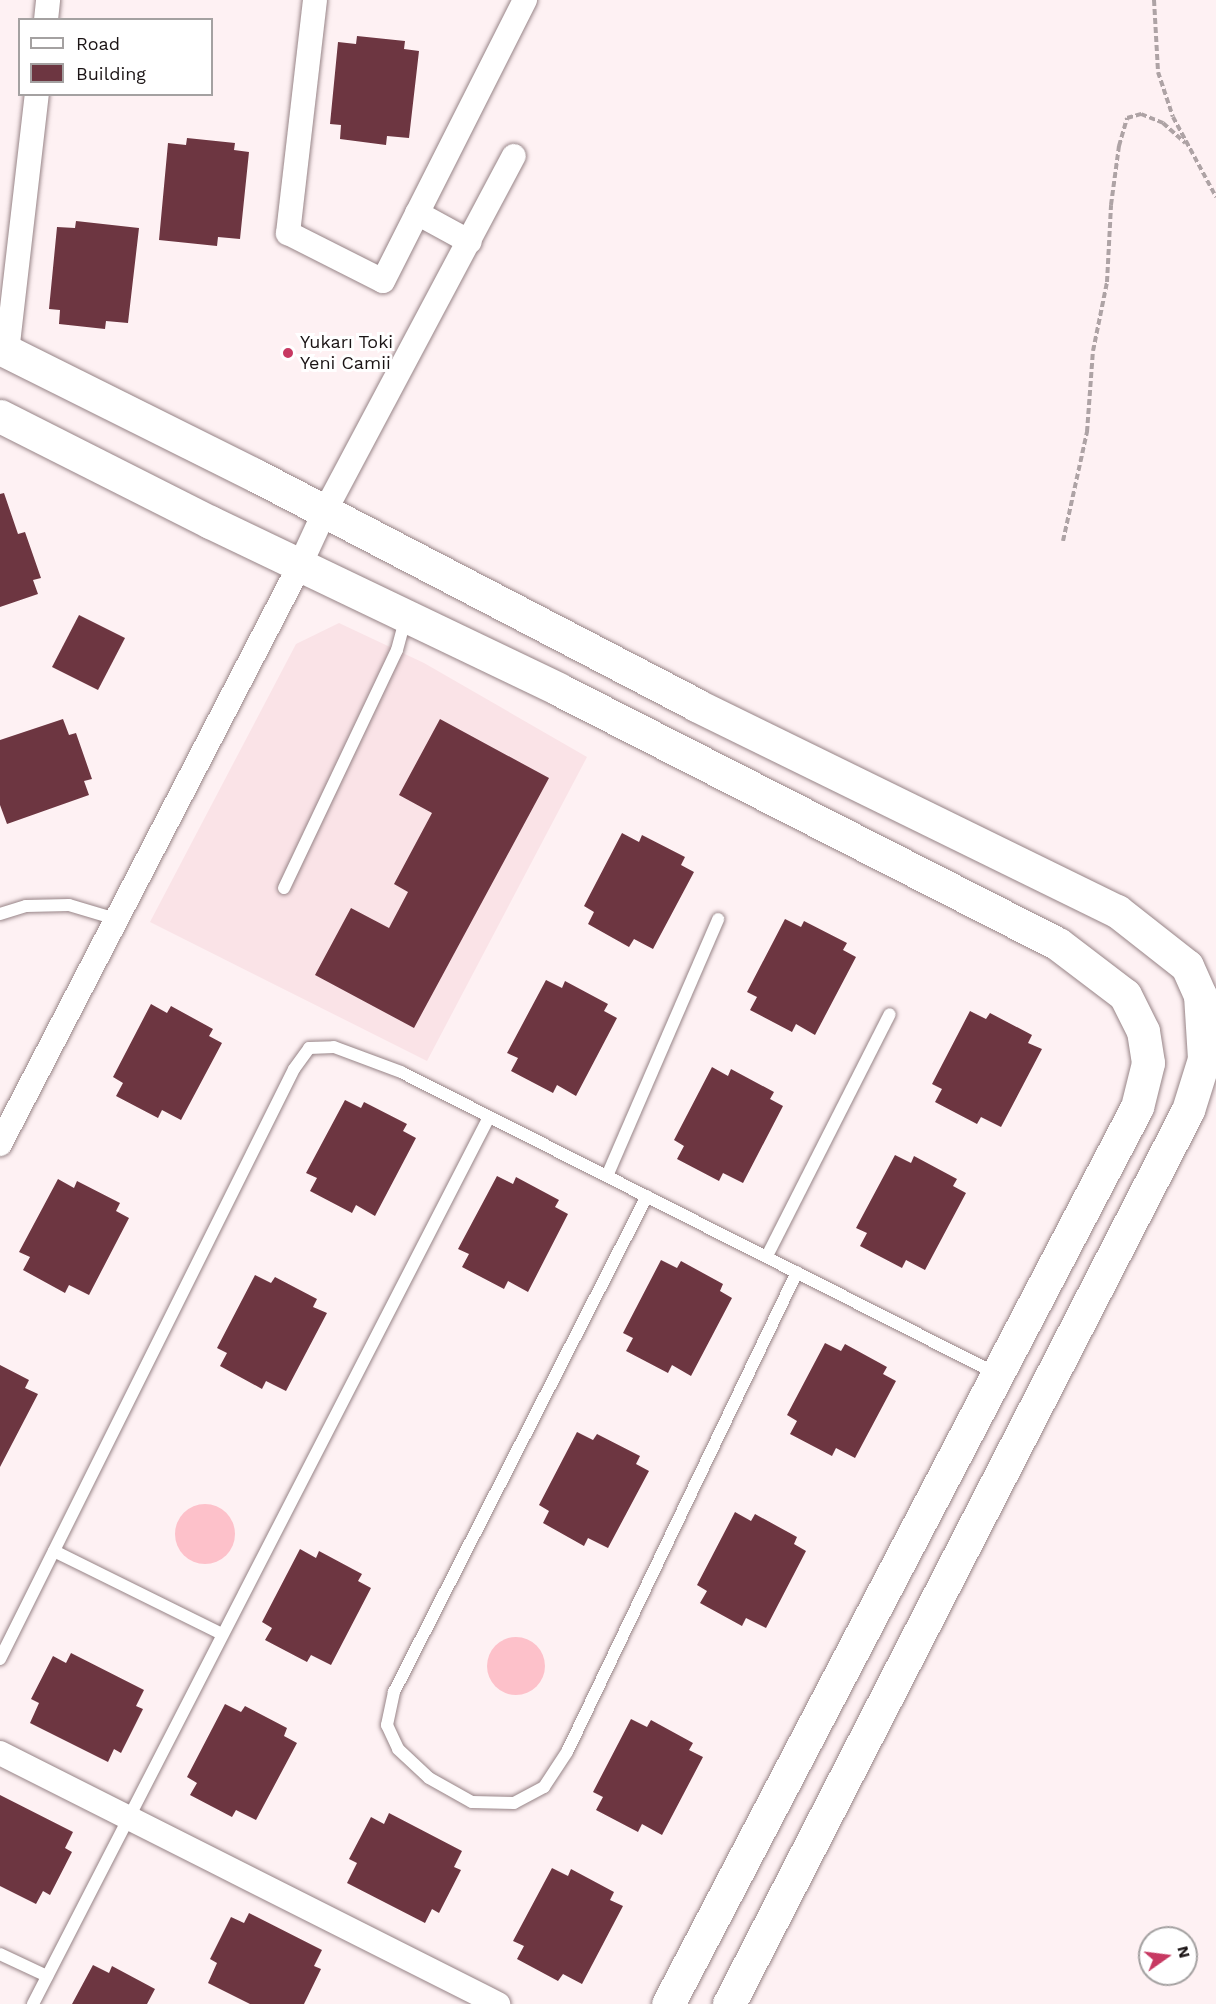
<!DOCTYPE html>
<meta charset="utf-8">
<style>
body{margin:0}
#map{position:relative;width:1216px;height:2004px;overflow:hidden;background:#fef1f3;font-family:"Work Sans",sans-serif}
div>[style]{position:absolute}
[style*='--x']{left:calc(var(--x)*1px);top:calc(var(--y)*1px);width:calc(var(--w)*1px);rotate:calc(var(--a)*1deg)}
.built>*{inset:0;background:#fae3e7}
.green>*{inset:0;background:#fdc1ca}
.round{border-radius:50%}
.building>*{inset:0;background:#6d3641}
.path>*{height:4px;margin-top:-2px;transform-origin:0;background:repeating-linear-gradient(90deg,#aea3a5 0 6px,transparent 0 9px)}
.roads{filter:drop-shadow(0 0 2px #978487) drop-shadow(0 0 2px #978487)}
.lane>*{height:12px;margin:-6px;padding:0 6px;transform-origin:6px;border-radius:6px;background:#fff}
.street>*{height:24px;margin:-12px;padding:0 12px;transform-origin:12px;border-radius:12px;background:#fff}
.secondary>*{height:33px;margin:-16.5px;padding:0 16.5px;transform-origin:16.5px;border-radius:16.5px;background:#fff}
.dots>*{width:16px;height:16px;translate:-50% -50%;box-sizing:border-box;border:3px solid #fff;border-radius:50%}
span{translate:-50% -50%;white-space:nowrap;text-align:center;line-height:1.15;-webkit-text-stroke:6px #fff;paint-order:stroke}
.poi-label{font-size:18px;color:#1b1415}
.left{translate:0 -50%;text-align:left}
.legend{position:absolute;left:18px;top:18px;width:195px;height:78px;box-sizing:border-box;background:#fff;border:2px solid #a4a1a1;margin:0;padding:8px 10px;list-style:none;font-size:18px;color:#1b1415}
.legend li{display:flex;align-items:center;gap:12px;height:30px}
.legend b{width:30px;border:2px solid #a4a1a1}
.north{position:absolute;left:1138px;top:1926px;width:60px;height:60px;box-sizing:border-box;background:#fff;border:2px solid #a4a1a1;border-radius:50%;rotate:76deg;font-size:16px;font-weight:700;line-height:24px;text-align:center;color:#1b1415}
.north::after{content:'';display:block;margin:auto;width:21px;height:27px;background:#c73962;clip-path:polygon(50% 0,100% 100%,50% 72%,0 100%)}
</style>
<div id="map">
<div class="built">
<div style="clip-path:polygon(339px 623px,424px 663px,587px 757px,427px 1061px,150px 922px,296px 644px)"></div>
</div>
<div class="green">
<div class="round" style="left:175px;top:1504px;width:60px;height:60px"></div>
<div class="round" style="left:487px;top:1637px;width:58px;height:58px"></div>
</div>
<div class="building">
<div style="clip-path:polygon(357px 36px,405px 41px,404px 49px,419px 51px,409px 138px,387px 136px,386px 145px,340px 139px,341px 125px,330px 124px,338px 42px,356px 44px)"></div>
<div style="clip-path:polygon(187px 138px,235px 143px,234px 150px,249px 152px,240px 239px,218px 237px,217px 246px,159px 240px,168px 143px,186px 145px)"></div>
<div style="clip-path:polygon(76px 221px,139px 228px,128px 323px,106px 321px,105px 329px,59px 324px,60px 310px,49px 309px,57px 227px,75px 228px)"></div>
<div style="clip-path:polygon(4px 493px,18px 534px,25px 532px,41px 578px,33px 580px,38px 594px,0 607px,0 494px)"></div>
<div style="clip-path:polygon(79px 615px,125px 638px,98px 690px,52px 667px)"></div>
<div style="clip-path:polygon(63px 719px,69px 735px,76px 733px,92px 779px,84px 781px,89px 795px,7px 824px,0 805px,0 740px)"></div>
<div style="clip-path:polygon(440px 719px,549px 778px,414px 1028px,315px 975px,351px 908px,389px 928px,408px 892px,394px 884px,432px 813px,399px 795px)"></div>
<div style="clip-path:polygon(622px 833px,639px 842px,642px 835px,685px 857px,681px 865px,694px 872px,653px 949px,634px 939px,629px 947px,588px 924px,594px 912px,584px 906px)"></div>
<div style="clip-path:polygon(785px 919px,801px 927px,804px 921px,847px 943px,843px 950px,856px 957px,815px 1035px,796px 1024px,792px 1032px,750px 1010px,757px 997px,747px 992px)"></div>
<div style="clip-path:polygon(546px 980px,562px 988px,565px 981px,608px 1004px,604px 1011px,617px 1018px,576px 1096px,557px 1085px,553px 1093px,511px 1071px,518px 1058px,507px 1053px)"></div>
<div style="clip-path:polygon(151px 1004px,167px 1013px,171px 1006px,213px 1029px,209px 1036px,222px 1043px,181px 1120px,162px 1110px,158px 1118px,116px 1096px,123px 1083px,113px 1077px)"></div>
<div style="clip-path:polygon(970px 1011px,986px 1019px,990px 1013px,1032px 1035px,1028px 1043px,1042px 1049px,1001px 1127px,981px 1117px,977px 1124px,935px 1102px,942px 1089px,932px 1084px)"></div>
<div style="clip-path:polygon(712px 1067px,728px 1076px,731px 1069px,774px 1092px,770px 1099px,783px 1106px,743px 1183px,723px 1173px,719px 1181px,677px 1159px,684px 1146px,674px 1140px)"></div>
<div style="clip-path:polygon(345px 1100px,361px 1108px,364px 1102px,407px 1124px,403px 1131px,416px 1138px,375px 1216px,356px 1205px,352px 1213px,310px 1191px,317px 1178px,306px 1173px)"></div>
<div style="clip-path:polygon(895px 1155px,911px 1163px,914px 1156px,957px 1179px,953px 1186px,966px 1193px,925px 1270px,906px 1260px,902px 1268px,860px 1246px,867px 1233px,856px 1228px)"></div>
<div style="clip-path:polygon(497px 1176px,513px 1184px,516px 1177px,559px 1200px,555px 1207px,568px 1214px,528px 1292px,508px 1281px,504px 1289px,462px 1267px,469px 1254px,458px 1249px)"></div>
<div style="clip-path:polygon(58px 1179px,74px 1188px,77px 1181px,120px 1203px,116px 1211px,129px 1218px,89px 1295px,69px 1285px,65px 1293px,23px 1270px,30px 1257px,19px 1252px)"></div>
<div style="clip-path:polygon(661px 1260px,677px 1268px,681px 1261px,723px 1284px,720px 1291px,732px 1298px,691px 1376px,672px 1365px,668px 1373px,626px 1351px,633px 1338px,623px 1333px)"></div>
<div style="clip-path:polygon(255px 1275px,271px 1283px,275px 1277px,317px 1299px,313px 1307px,327px 1313px,286px 1391px,266px 1381px,262px 1389px,220px 1366px,227px 1353px,217px 1348px)"></div>
<div style="clip-path:polygon(825px 1343px,841px 1351px,845px 1344px,887px 1367px,883px 1374px,896px 1381px,855px 1458px,836px 1448px,832px 1456px,790px 1434px,797px 1421px,787px 1415px)"></div>
<div style="clip-path:polygon(0 1365px,29px 1380px,25px 1388px,38px 1394px,0 1467px)"></div>
<div style="clip-path:polygon(577px 1432px,593px 1440px,597px 1434px,640px 1456px,636px 1464px,649px 1471px,608px 1548px,588px 1538px,584px 1546px,543px 1523px,549px 1511px,539px 1505px)"></div>
<div style="clip-path:polygon(735px 1512px,751px 1521px,755px 1514px,797px 1537px,794px 1544px,806px 1551px,766px 1628px,746px 1618px,742px 1626px,700px 1603px,707px 1591px,697px 1585px)"></div>
<div style="clip-path:polygon(300px 1549px,316px 1558px,319px 1551px,362px 1574px,358px 1581px,371px 1588px,331px 1665px,311px 1655px,307px 1662px,265px 1640px,272px 1628px,262px 1622px)"></div>
<div style="clip-path:polygon(71px 1653px,144px 1690px,136px 1706px,143px 1709px,121px 1753px,114px 1749px,108px 1762px,30px 1723px,39px 1703px,31px 1699px,53px 1656px,66px 1663px)"></div>
<div style="clip-path:polygon(225px 1704px,241px 1712px,245px 1706px,287px 1728px,284px 1736px,297px 1743px,256px 1820px,236px 1810px,232px 1817px,190px 1795px,197px 1783px,187px 1777px)"></div>
<div style="clip-path:polygon(631px 1719px,647px 1727px,651px 1720px,693px 1743px,689px 1750px,703px 1757px,662px 1835px,642px 1824px,638px 1832px,596px 1810px,603px 1797px,593px 1792px)"></div>
<div style="clip-path:polygon(0 1795px,73px 1832px,65px 1848px,72px 1852px,50px 1895px,43px 1891px,36px 1904px,0 1886px)"></div>
<div style="clip-path:polygon(389px 1813px,462px 1851px,454px 1867px,461px 1870px,439px 1913px,432px 1909px,425px 1923px,347px 1883px,357px 1863px,349px 1859px,371px 1817px,384px 1824px)"></div>
<div style="clip-path:polygon(552px 1868px,568px 1876px,571px 1869px,614px 1892px,610px 1900px,623px 1906px,582px 1984px,563px 1974px,558px 1981px,517px 1959px,524px 1946px,513px 1941px)"></div>
<div style="clip-path:polygon(249px 1913px,322px 1950px,314px 1966px,321px 1969px,304px 2004px,250px 2004px,208px 1983px,217px 1963px,210px 1959px,231px 1917px,244px 1923px)"></div>
<div style="clip-path:polygon(93px 1965px,109px 1973px,112px 1966px,155px 1989px,147px 2004px,72px 2004px)"></div>
</div>
<div class="path">
<div style="--x:1154;--y:0;--w:72;--a:86.8"></div>
<div style="--x:1158;--y:72;--w:47;--a:71.6"></div>
<div style="--x:1173;--y:117;--w:91;--a:61.7"></div>
<div style="--x:1063;--y:541;--w:112;--a:-77.6"></div>
<div style="--x:1087;--y:432;--w:81;--a:-85.8"></div>
<div style="--x:1093;--y:351;--w:70;--a:-78.5"></div>
<div style="--x:1107;--y:282;--w:77;--a:-87"></div>
<div style="--x:1111;--y:205;--w:60;--a:-82.3"></div>
<div style="--x:1119;--y:146;--w:29;--a:-74"></div>
<div style="--x:1127;--y:118;--w:15;--a:-16"></div>
<div style="--x:1141;--y:114;--w:24;--a:22"></div>
<div style="--x:1163;--y:123;--w:30;--a:42"></div>
</div>
<div class="roads">
<div class="lane">
<div style="--x:284;--y:888;--w:263;--a:-64.6"></div>
<div style="--x:397;--y:650;--w:34;--a:-75"></div>
<div style="--x:0;--y:914;--w:27;--a:-17"></div>
<div style="--x:26;--y:906;--w:43;--a:-1.3"></div>
<div style="--x:69;--y:905;--w:49;--a:16.6"></div>
<div style="--x:607;--y:1176;--w:280;--a:-66.6"></div>
<div style="--x:647;--y:1196;--w:557;--a:117.03"></div>
<div style="--x:394;--y:1692;--w:34;--a:102"></div>
<div style="--x:387;--y:1725;--w:26;--a:65"></div>
<div style="--x:398;--y:1749;--w:42;--a:43.1"></div>
<div style="--x:429;--y:1778;--w:49;--a:29.2"></div>
<div style="--x:472;--y:1802;--w:42;--a:1.4"></div>
<div style="--x:514;--y:1803;--w:34;--a:-28"></div>
<div style="--x:544;--y:1787;--w:42;--a:-56.7"></div>
<div style="--x:567;--y:1752;--w:532;--a:-64.4"></div>
<div style="--x:767;--y:1256;--w:271;--a:-63.1"></div>
<div style="--x:54;--y:1551;--w:187;--a:26.3"></div>
<div style="--x:0;--y:1659;--w:659;--a:-63.51"></div>
<div style="--x:294;--y:1069;--w:26;--a:-54"></div>
<div style="--x:309;--y:1048;--w:25;--a:-2"></div>
<div style="--x:334;--y:1047;--w:72;--a:20.5"></div>
<div style="--x:401;--y:1072;--w:666;--a:26.87"></div>
<div style="--x:0;--y:1954;--w:52;--a:25.1"></div>
<div style="--x:33;--y:2004;--w:997;--a:-62.79"></div>
</div>
<div class="street">
<div style="--x:315;--y:0;--w:235;--a:96.6"></div>
<div style="--x:288;--y:233;--w:106;--a:26.8"></div>
<div style="--x:383;--y:281;--w:315;--a:-63.2"></div>
<div style="--x:46;--y:20;--w:20;--a:-84"></div>
<div style="--x:417;--y:213;--w:60;--a:28.7"></div>
<div style="--x:7;--y:352;--w:260;--a:-83.4"></div>
<div style="--x:0;--y:1144;--w:652;--a:-62.61"></div>
<div style="--x:300;--y:565;--w:60;--a:-65.2"></div>
<div style="--x:325;--y:511;--w:402;--a:-62"></div>
<div style="--x:0;--y:1753;--w:558;--a:26.75"></div>
</div>
<div class="secondary">
<div style="--x:0;--y:348;--w:283;--a:26.5"></div>
<div style="--x:253;--y:474;--w:500;--a:27.5"></div>
<div style="--x:696;--y:705;--w:469;--a:26.1"></div>
<div style="--x:1117;--y:911;--w:89;--a:38.2"></div>
<div style="--x:1187;--y:966;--w:32;--a:66"></div>
<div style="--x:1200;--y:995;--w:64;--a:86.4"></div>
<div style="--x:1204;--y:1059;--w:53;--a:107.4"></div>
<div style="--x:1188;--y:1110;--w:1005;--a:117.18"></div>
<div style="--x:0;--y:416;--w:235;--a:26.8"></div>
<div style="--x:210;--y:522;--w:386;--a:25.6"></div>
<div style="--x:558;--y:689;--w:561;--a:27.02"></div>
<div style="--x:1058;--y:944;--w:84;--a:37.3"></div>
<div style="--x:1125;--y:995;--w:40;--a:63.4"></div>
<div style="--x:1143;--y:1031;--w:32;--a:81"></div>
<div style="--x:1148;--y:1063;--w:45;--a:104"></div>
<div style="--x:1137;--y:1107;--w:1012;--a:117.6"></div>
</div>
</div>
<div class="dots">
<div style="left:288px;top:353px;background:#c73962"></div>
</div>
<div class="poi-label">
<span class="left" style="left:300px;top:353px">Yukarı Toki<br>Yeni Camii</span>
</div>
<ul class="legend">
<li><b style="height:8px;background:#fff"></b>Road</li>
<li><b style="height:16px;background:#6d3641"></b>Building</li>
</ul>
<div class="north">N</div>
</div>
